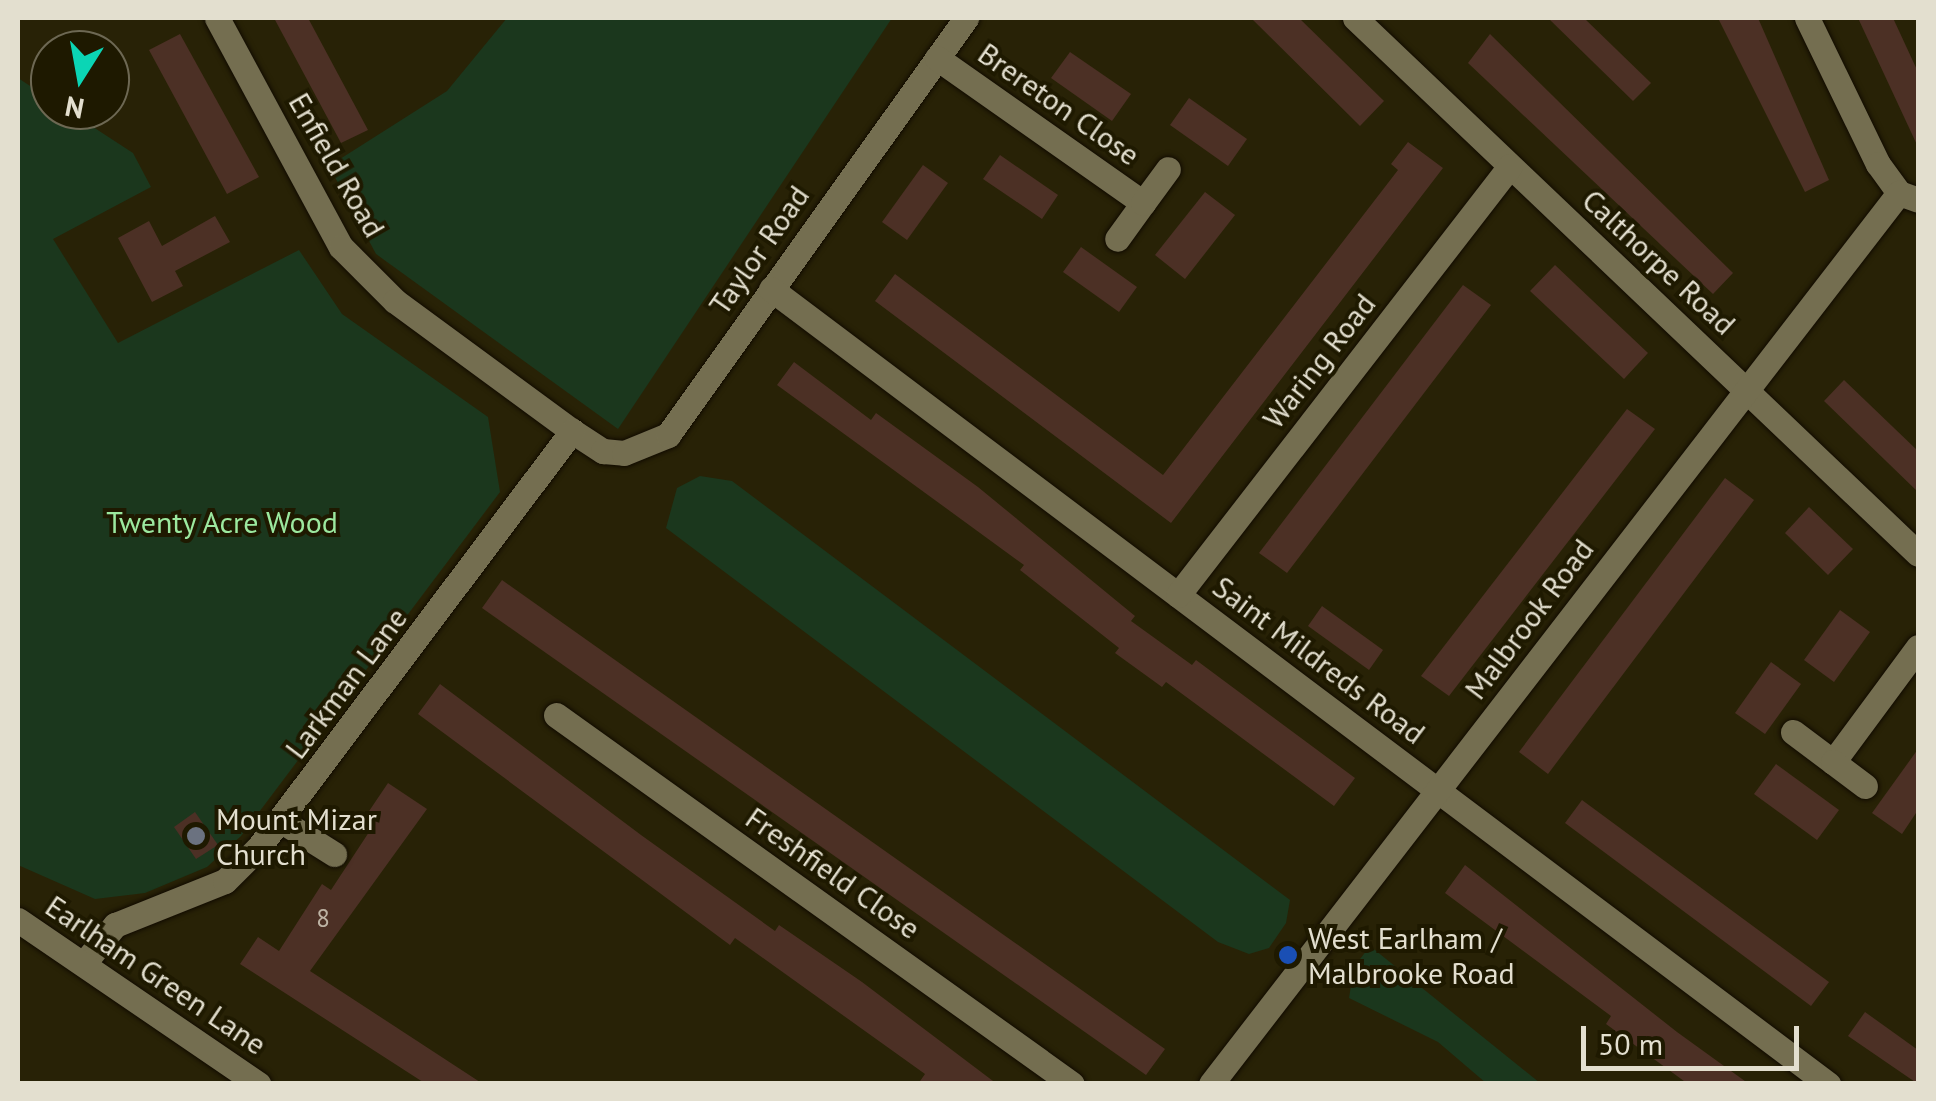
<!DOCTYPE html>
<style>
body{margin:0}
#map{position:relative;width:1936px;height:1101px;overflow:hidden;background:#282206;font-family:"PT Sans",sans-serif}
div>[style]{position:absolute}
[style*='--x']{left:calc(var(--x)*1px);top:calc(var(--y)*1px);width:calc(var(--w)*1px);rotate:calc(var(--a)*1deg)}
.green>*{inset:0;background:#1b371d}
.building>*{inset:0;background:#4c3025}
.roads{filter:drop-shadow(0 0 2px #110b00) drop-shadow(0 0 2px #110b00)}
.minor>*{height:25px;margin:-12.5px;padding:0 12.5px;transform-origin:12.5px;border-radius:12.5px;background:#746e50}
.tertiary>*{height:25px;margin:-12.5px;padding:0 12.5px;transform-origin:12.5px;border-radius:12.5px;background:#746e50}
.dots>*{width:28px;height:28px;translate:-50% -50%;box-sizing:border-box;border:5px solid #1e1900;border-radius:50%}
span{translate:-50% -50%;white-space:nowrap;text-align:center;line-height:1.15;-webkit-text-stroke:8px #1e1900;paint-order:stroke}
.number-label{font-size:25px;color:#bdb3a4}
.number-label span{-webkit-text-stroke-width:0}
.street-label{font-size:30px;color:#e3dfcf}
.park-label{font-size:30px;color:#9ce99f}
.poi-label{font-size:30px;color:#e3dfcf}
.left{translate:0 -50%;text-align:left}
.frame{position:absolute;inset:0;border:20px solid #e3dfcf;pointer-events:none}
.north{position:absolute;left:30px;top:30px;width:100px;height:100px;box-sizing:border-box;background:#1e1900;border:2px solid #6d6853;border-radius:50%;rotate:191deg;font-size:28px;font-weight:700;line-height:40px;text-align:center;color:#e3dfcf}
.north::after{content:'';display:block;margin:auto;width:35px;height:45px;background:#0bd5b5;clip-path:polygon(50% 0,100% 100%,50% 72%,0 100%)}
.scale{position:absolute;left:1581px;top:1026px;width:218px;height:45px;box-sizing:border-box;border:5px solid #e3dfcf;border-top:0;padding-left:12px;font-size:30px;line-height:35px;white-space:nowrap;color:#e3dfcf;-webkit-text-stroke:8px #1e1900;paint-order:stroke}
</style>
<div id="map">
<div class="green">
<div style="clip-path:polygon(507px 18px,892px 18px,618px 429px,376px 254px,329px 166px,447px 91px)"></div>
<div style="clip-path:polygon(18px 78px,50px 99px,50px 110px,67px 110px,133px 153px,151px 187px,53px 239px,118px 343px,299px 250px,342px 314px,488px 417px,500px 492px,241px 836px,207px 867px,145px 893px,95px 899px,18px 865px)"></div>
<div style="clip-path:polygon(700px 476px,732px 481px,1290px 900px,1286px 923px,1269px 948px,1249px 954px,1218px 942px,666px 528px,677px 488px)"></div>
<div style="clip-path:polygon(1370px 946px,1540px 1083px,1486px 1083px,1438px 1042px,1349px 998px,1354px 967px)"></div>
</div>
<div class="building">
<div style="clip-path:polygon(274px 18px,308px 18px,368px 130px,341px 143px)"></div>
<div style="clip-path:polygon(1251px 18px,1299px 18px,1384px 101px,1360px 126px)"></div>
<div style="clip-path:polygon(1548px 18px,1584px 18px,1651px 83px,1633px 101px)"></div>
<div style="clip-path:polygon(1718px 18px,1758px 18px,1829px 180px,1805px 192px)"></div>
<div style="clip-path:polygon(1858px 18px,1893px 18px,1918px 72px,1918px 147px)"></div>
<div style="clip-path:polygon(180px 34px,259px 177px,227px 194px,149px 50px)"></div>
<div style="clip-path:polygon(1490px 34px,1733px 273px,1713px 294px,1468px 63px)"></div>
<div style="clip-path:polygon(1070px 52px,1131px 94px,1112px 121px,1051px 78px)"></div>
<div style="clip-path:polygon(1189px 98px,1247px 139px,1228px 166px,1170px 125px)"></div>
<div style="clip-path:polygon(1408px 142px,1443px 168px,1171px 523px,875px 301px,895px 274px,1163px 475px,1398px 170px,1391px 164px)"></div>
<div style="clip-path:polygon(1000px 155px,1058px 195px,1042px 219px,983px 179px)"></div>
<div style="clip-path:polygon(923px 165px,948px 183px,907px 240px,882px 222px)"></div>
<div style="clip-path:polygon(1205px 192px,1235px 215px,1185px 279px,1155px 255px)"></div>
<div style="clip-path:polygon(215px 216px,230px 242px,175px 271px,183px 286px,152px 302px,118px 238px,149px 221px,162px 246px)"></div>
<div style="clip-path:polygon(1081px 247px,1137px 287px,1119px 312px,1063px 272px)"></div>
<div style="clip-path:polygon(1555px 265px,1648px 353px,1624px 379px,1530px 291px)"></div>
<div style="clip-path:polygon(1463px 285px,1491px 305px,1287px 573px,1259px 553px)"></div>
<div style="clip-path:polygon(794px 362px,871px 420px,876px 413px,978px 487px,1135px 616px,1131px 621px,1192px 665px,1196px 660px,1355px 778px,1334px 806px,1166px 682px,1162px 687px,1115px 653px,1119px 648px,1020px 570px,1024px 565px,777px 385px)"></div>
<div style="clip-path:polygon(1844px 380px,1918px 451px,1918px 492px,1824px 401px)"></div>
<div style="clip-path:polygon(1627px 409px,1655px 429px,1449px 696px,1421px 676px)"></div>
<div style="clip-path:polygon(1725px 478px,1754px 500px,1548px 774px,1519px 752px)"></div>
<div style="clip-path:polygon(1809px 507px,1853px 549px,1828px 575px,1785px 533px)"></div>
<div style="clip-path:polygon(502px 580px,1165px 1049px,1146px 1075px,482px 608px)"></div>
<div style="clip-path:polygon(1322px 606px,1383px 650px,1369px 670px,1308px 626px)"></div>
<div style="clip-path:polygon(1840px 610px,1870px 632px,1834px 682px,1804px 660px)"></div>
<div style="clip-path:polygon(1771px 662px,1801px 684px,1765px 734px,1735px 713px)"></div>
<div style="clip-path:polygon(440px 684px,641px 835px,775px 931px,779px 925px,862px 982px,997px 1084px,918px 1084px,925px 1074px,735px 938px,730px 945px,418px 714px)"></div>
<div style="clip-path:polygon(1918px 749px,1918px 810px,1902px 834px,1872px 813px)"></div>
<div style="clip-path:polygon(1776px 764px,1839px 810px,1817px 840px,1754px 794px)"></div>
<div style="clip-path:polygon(388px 783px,427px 809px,310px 971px,483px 1084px,426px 1084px,240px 964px,258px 937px,279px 951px,322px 884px,331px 890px,371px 829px,361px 823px)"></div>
<div style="clip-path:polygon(1582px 800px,1829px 982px,1811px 1006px,1565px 823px)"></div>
<div style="clip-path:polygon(195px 812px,218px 845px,196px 859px,174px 827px)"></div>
<div style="clip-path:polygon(1465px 865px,1677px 1032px,1749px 1084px,1688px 1084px,1606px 1024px,1611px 1016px,1445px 893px)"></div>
<div style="clip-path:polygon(1865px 1012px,1918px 1050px,1918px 1084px,1848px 1036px)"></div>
</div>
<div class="roads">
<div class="minor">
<div style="--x:217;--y:18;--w:260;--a:61.6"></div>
<div style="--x:341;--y:247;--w:76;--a:45"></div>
<div style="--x:395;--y:301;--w:220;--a:36.3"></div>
<div style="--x:572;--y:431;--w:37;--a:33"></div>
<div style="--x:603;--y:451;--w:21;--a:5"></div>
<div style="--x:624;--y:453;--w:48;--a:-22.2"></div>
<div style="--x:668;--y:435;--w:513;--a:-54.45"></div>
<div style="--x:1355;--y:18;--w:777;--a:43.59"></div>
<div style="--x:1807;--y:18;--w:162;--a:64.1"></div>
<div style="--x:1878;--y:164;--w:36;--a:54"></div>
<div style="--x:1899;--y:193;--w:20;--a:20"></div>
<div style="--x:937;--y:58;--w:252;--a:35.1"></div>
<div style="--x:1143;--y:203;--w:44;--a:125.8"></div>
<div style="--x:1143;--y:203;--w:42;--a:-53.7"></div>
<div style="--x:771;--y:289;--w:1323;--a:36.95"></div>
<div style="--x:1178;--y:595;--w:542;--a:-52.26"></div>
<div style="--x:556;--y:715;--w:634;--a:35.57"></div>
<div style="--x:1793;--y:732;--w:50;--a:36.9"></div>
<div style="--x:1833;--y:762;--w:143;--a:-53.5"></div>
<div style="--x:1833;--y:762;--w:40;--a:37"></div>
<div style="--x:280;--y:820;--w:64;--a:32.2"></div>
<div style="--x:85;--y:962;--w:48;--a:-51"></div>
<div style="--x:115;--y:925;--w:118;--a:-21.8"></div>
<div style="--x:225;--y:881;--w:48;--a:-45"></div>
<div style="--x:259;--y:847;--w:521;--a:-53.04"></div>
<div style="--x:1211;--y:1084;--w:1126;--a:-52.33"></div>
</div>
<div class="tertiary">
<div style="--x:18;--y:920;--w:291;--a:34.3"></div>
</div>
</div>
<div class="dots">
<div style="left:196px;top:836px;background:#6b7280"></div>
<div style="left:1288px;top:955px;background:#1a4fb4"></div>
</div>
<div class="number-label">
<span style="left:323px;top:918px">8</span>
</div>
<div class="street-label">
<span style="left:1059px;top:104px;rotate:35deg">Brereton Close</span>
<span style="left:337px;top:165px;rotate:60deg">Enfield Road</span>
<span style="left:759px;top:250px;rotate:-55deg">Taylor Road</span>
<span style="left:1659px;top:262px;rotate:43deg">Calthorpe Road</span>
<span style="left:1319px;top:361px;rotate:-52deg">Waring Road</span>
<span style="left:1529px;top:619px;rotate:-53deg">Malbrook Road</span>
<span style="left:1319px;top:660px;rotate:37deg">Saint Mildreds Road</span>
<span style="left:346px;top:683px;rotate:-53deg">Larkman Lane</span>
<span style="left:833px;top:873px;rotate:35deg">Freshfield Close</span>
<span style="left:156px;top:975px;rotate:34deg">Earlham Green Lane</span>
</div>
<div class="park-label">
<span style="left:222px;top:522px">Twenty Acre Wood</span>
</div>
<div class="poi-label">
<span class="left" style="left:216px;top:836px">Mount Mizar<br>Church</span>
<span class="left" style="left:1308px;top:955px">West Earlham /<br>Malbrooke Road</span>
</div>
<div class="frame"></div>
<div class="north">N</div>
<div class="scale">50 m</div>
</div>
